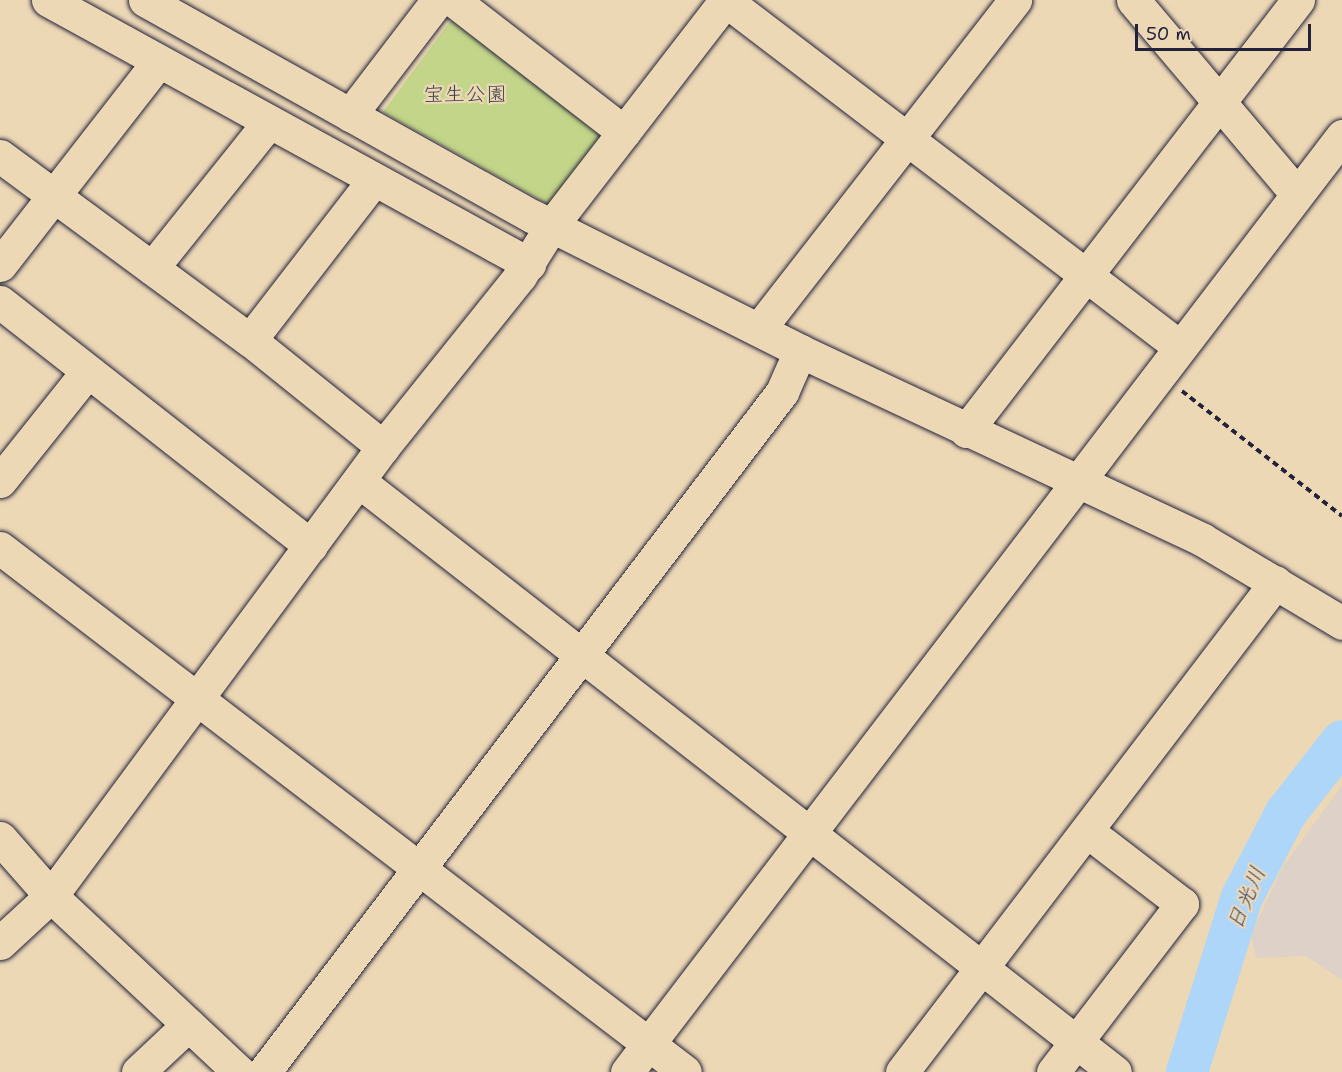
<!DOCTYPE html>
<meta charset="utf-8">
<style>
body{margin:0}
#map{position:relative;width:1342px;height:1072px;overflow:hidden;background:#edd8b6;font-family:"Shantell Sans","Klee One",sans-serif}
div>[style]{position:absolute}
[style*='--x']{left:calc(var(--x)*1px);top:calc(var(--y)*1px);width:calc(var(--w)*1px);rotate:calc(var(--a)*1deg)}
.built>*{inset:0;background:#ddd1c8}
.green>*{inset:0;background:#c3d589}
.river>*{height:42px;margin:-21px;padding:0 21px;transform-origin:21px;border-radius:21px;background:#add6f8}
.path>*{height:4px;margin-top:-2px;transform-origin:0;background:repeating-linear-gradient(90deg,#22223b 0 6px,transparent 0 10.5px)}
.roads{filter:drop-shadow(0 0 2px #22223b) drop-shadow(0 0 2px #22223b)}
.minor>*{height:33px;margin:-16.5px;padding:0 16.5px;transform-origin:16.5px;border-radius:16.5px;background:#edd8b6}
span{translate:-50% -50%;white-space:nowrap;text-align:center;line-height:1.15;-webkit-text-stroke:4.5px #edd8b6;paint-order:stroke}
.park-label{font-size:21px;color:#42464b}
.water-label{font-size:22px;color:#3e4661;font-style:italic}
.scale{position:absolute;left:1135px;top:24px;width:176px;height:27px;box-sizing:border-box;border:3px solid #22223b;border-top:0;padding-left:8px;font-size:18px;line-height:21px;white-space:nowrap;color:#22223b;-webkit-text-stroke:4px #edd8b6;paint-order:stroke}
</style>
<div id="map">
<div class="built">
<div style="clip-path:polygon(1342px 785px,1342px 980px,1306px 956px,1256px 958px,1251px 935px,1282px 868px)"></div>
</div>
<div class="green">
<div style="clip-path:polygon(454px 16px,608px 135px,556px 209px,383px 112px)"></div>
</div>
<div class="river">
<div style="--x:1187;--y:1072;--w:183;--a:-72.6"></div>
<div style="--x:1242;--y:897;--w:95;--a:-62.4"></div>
<div style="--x:1286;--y:813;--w:91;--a:-52.1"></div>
</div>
<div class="path">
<div style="--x:1182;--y:391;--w:203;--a:38"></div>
</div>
<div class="roads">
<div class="minor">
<div style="--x:48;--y:0;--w:549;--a:28.76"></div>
<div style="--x:145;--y:0;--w:445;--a:29.2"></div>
<div style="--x:534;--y:217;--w:298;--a:26.7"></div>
<div style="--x:800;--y:351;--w:445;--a:25.1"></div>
<div style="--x:1203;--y:540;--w:162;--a:30.8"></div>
<div style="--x:453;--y:0;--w:216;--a:37.7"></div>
<div style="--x:725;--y:0;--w:572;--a:37.33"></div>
<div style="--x:1133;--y:0;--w:254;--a:49.8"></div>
<div style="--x:350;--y:115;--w:145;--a:-52.6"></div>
<div style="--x:0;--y:156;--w:310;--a:36.4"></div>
<div style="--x:250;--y:340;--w:171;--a:38.8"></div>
<div style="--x:0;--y:265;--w:256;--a:-52.1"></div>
<div style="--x:152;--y:268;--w:186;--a:-51.3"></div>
<div style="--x:0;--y:302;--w:395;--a:38.1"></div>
<div style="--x:759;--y:329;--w:417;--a:-52.1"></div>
<div style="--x:250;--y:340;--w:201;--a:-52.3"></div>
<div style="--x:966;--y:431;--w:544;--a:-52.39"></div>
<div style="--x:0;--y:481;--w:139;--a:-51.4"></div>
<div style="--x:360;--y:482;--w:958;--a:38.01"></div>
<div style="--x:0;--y:548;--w:862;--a:37.41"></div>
<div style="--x:0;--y:838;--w:77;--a:48.7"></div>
<div style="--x:51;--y:896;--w:258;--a:43.1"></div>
<div style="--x:0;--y:943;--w:69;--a:-42.7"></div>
<div style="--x:51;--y:896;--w:558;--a:-53.52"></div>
<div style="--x:383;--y:447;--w:219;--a:-51.3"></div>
<div style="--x:520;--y:276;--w:60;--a:-57.9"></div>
<div style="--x:552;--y:225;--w:284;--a:-52.3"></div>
<div style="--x:138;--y:1072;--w:69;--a:-43.2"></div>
<div style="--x:264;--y:1072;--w:855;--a:-52.7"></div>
<div style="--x:782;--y:392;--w:45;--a:-66.3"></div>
<div style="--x:627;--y:1072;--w:1178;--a:-52.62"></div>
<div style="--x:902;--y:1072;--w:616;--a:-52.65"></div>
<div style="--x:1053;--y:1072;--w:212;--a:-52.5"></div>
<div style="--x:1182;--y:904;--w:118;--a:-142.5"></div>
</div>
</div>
<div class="park-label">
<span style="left:465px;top:94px">宝生公園</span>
</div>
<div class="water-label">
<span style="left:1246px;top:898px;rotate:-67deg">日光川</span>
</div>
<div class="scale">50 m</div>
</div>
